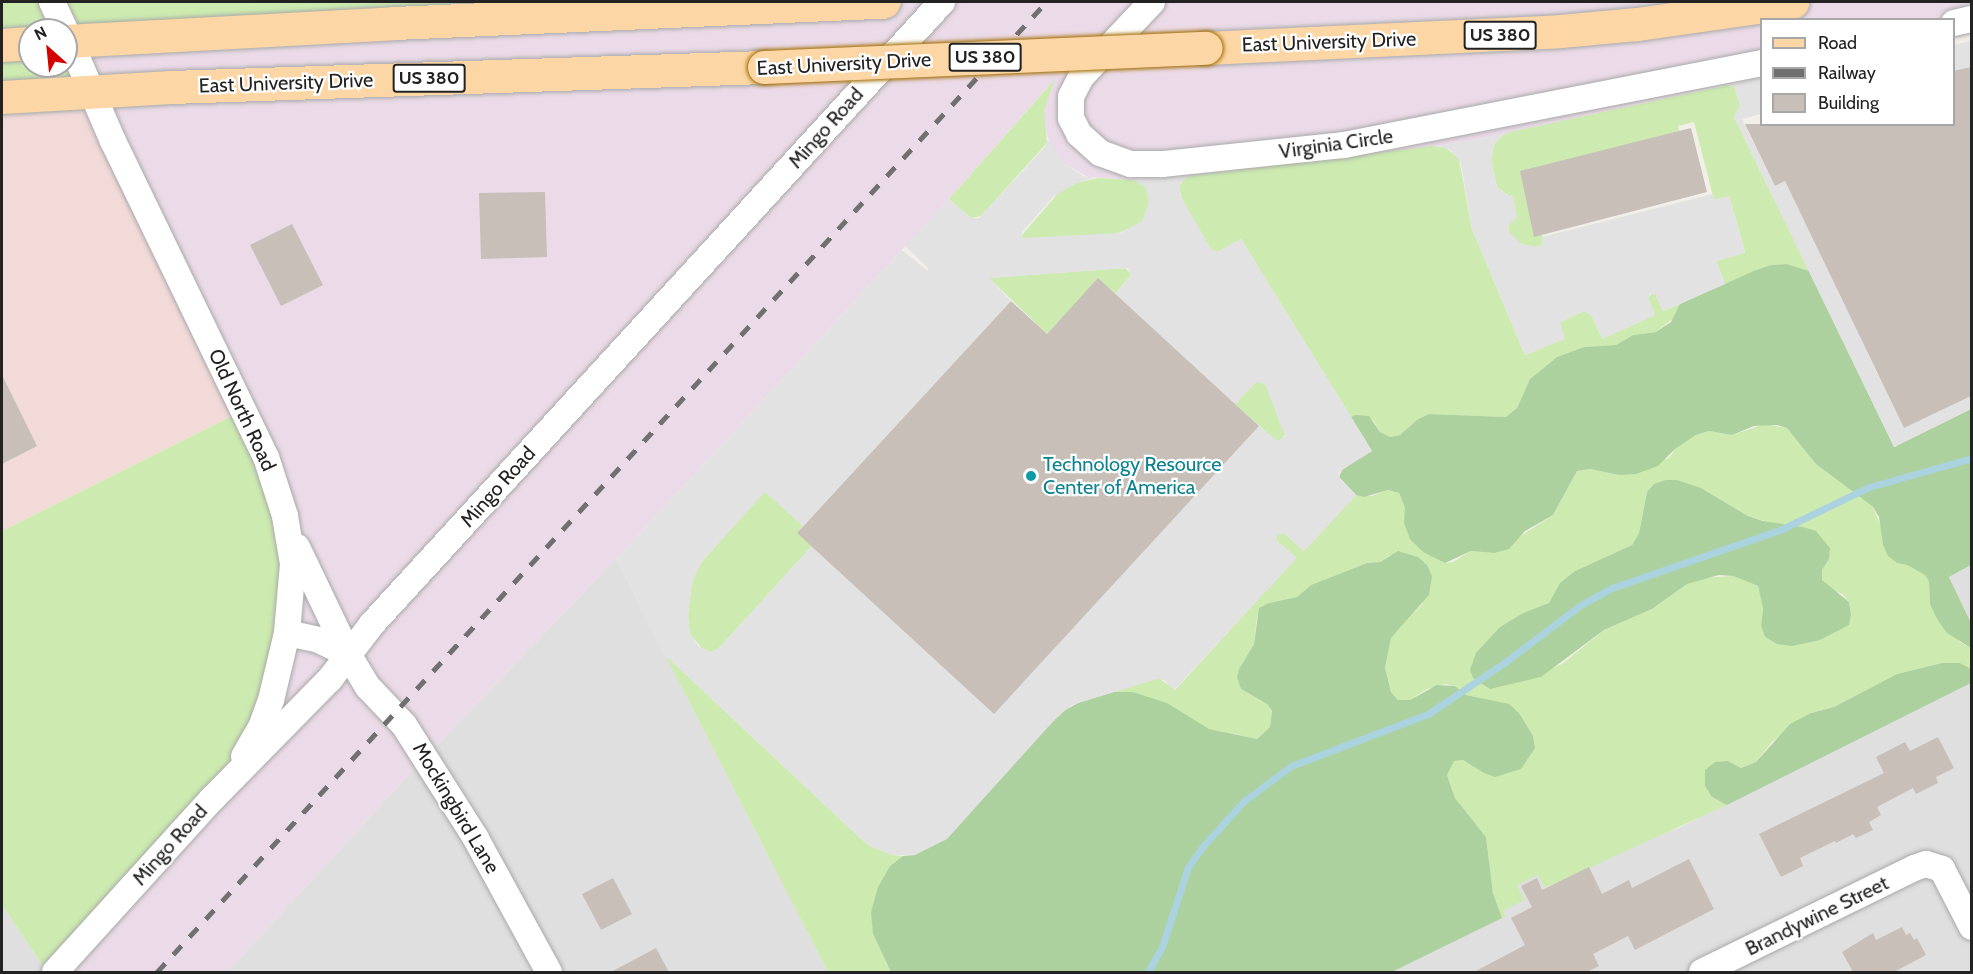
<!DOCTYPE html>
<style>
body{margin:0}
#map{position:relative;width:1973px;height:974px;overflow:hidden;background:#f2efe9;font-family:Cabin,sans-serif}
div>[style]{position:absolute}
[style*='--x']{left:calc(var(--x)*1px);top:calc(var(--y)*1px);width:calc(var(--w)*1px);rotate:calc(var(--a)*1deg)}
.residential>*{inset:0;background:#e0dfdf}
.commercial>*{inset:0;background:#f2dad9}
.industrial>*{inset:0;background:#ebdbe8}
.grass>*{inset:0;background:#cdebb0}
.forest>*{inset:0;background:#add19e}
.parking>*{inset:0;background:#e2e2e2}
.stream>*{height:7px;margin:-3.5px;padding:0 3.5px;transform-origin:3.5px;border-radius:3.5px;background:#aad3df}
.building>*{inset:0;background:#c7bfb8}
.roads{filter:drop-shadow(0 0 2px #a9a9a9) drop-shadow(0 0 2px #a9a9a9)}
.minor>*{height:26px;margin:-13px;padding:0 13px;transform-origin:13px;border-radius:13px;background:#fff}
.major>*{height:33px;margin:-16.5px;padding:0 16.5px;transform-origin:16.5px;border-radius:16.5px;background:#fcd6a4}
.rail>*{height:4.5px;margin-top:-2.25px;transform-origin:0;background:repeating-linear-gradient(90deg,#707070 0 12px,transparent 0 24px)}
.bridges{filter:drop-shadow(0 0 2px #a06b00) drop-shadow(0 0 2px #a06b00)}
.major-bridge>*{height:33px;margin:-16.5px;padding:0 16.5px;transform-origin:16.5px;border-radius:16.5px;background:#fcd6a4}
.dots>*{width:16px;height:16px;translate:-50% -50%;box-sizing:border-box;border:3px solid #fff;border-radius:50%}
span{translate:-50% -50%;white-space:nowrap;text-align:center;line-height:1.15;-webkit-text-stroke:4.5px #fff;paint-order:stroke}
.shield-label span{padding:2px 4px;background:#fff;border:2px solid;border-radius:4px;-webkit-text-stroke-width:0}
.shield-label{font-size:18px;color:#222;font-weight:700}
.street-label{font-size:20px;color:#222}
.culture-label{font-size:20px;color:#0d838f}
.left{translate:0 -50%;text-align:left}
.frame{position:absolute;inset:0;border:3px solid #222;pointer-events:none}
.legend{position:absolute;left:1760px;top:18px;width:195px;height:108px;box-sizing:border-box;background:#fff;border:2px solid #a7a7a7;margin:0;padding:8px 10px;list-style:none;font-size:18px;color:#222}
.legend li{display:flex;align-items:center;gap:12px;height:30px}
.legend b{width:30px;border:2px solid #a7a7a7}
.north{position:absolute;left:18px;top:18px;width:60px;height:60px;box-sizing:border-box;background:#fff;border:2px solid #a7a7a7;border-radius:50%;rotate:333deg;font-size:16px;font-weight:700;line-height:24px;text-align:center;color:#222}
.north::after{content:'';display:block;margin:auto;width:21px;height:27px;background:#d40000;clip-path:polygon(50% 0,100% 100%,50% 72%,0 100%)}
</style>
<div id="map">
<div class="residential">
<div style="clip-path:polygon(616px 559px,828px 972px,227px 972px,426px 756px)"></div>
<div style="clip-path:polygon(1971px 565px,1971px 623px,1949px 577px)"></div>
<div style="clip-path:polygon(1971px 683px,1971px 972px,1392px 972px,1505px 916px,1503px 911px,1517px 885px,1538px 874px,1546px 888px,1646px 840px,1681px 827px)"></div>
<div style="clip-path:polygon(2px 905px,47px 972px,2px 972px)"></div>
</div>
<div class="commercial">
<div style="clip-path:polygon(94px 91px,244px 410px,2px 531px,2px 97px)"></div>
</div>
<div class="industrial">
<div style="clip-path:polygon(911px 2px,1971px 2px,1971px 34px,1954px 38px,1954px 20px,1762px 20px,1761px 77px,1505px 134px,1438px 146px,1150px 181px,1088px 177px,1065px 164px,1051px 147px,1044px 125px,1044px 111px,1052px 82px,949px 199px,616px 559px,426px 756px,227px 972px,55px 972px,292px 547px,70px 41px)"></div>
</div>
<div class="grass">
<div style="clip-path:polygon(evenodd,2px 2px,911px 2px,71px 41px,94px 91px,2px 97px,2px 2px,30px 30px,66px 30px,66px 66px,30px 66px,30px 30px)"></div>
<div style="clip-path:polygon(1055px 79px,1044px 111px,1047px 143px,981px 216px,971px 218px,949px 199px)"></div>
<div style="clip-path:polygon(1728px 85px,1735px 88px,1740px 106px,1734px 117px,1809px 271px,1787px 264px,1771px 265px,1725px 284px,1716px 261px,1745px 252px,1729px 196px,1714px 200px,1694px 122px,1678px 126px,1679px 131px,1542px 234px,1543px 243px,1541px 246px,1531px 248px,1522px 244px,1509px 234px,1508px 226px,1513px 218px,1513px 195px,1509px 196px,1497px 187px,1491px 160px,1494px 144px,1501px 136px,1510px 132px)"></div>
<div style="clip-path:polygon(1432px 146px,1446px 148px,1459px 159px,1472px 229px,1525px 355px,1564px 339px,1560px 322px,1584px 311px,1592px 316px,1602px 339px,1655px 315px,1648px 298px,1652px 293px,1656px 295px,1663px 311px,1680px 304px,1675px 317px,1656px 332px,1633px 335px,1616px 345px,1584px 347px,1557px 357px,1530px 379px,1517px 408px,1506px 417px,1429px 414px,1418px 419px,1400px 435px,1390px 437px,1380px 432px,1373px 420px,1355px 415px,1351px 417px,1241px 239px,1218px 252px,1212px 251px,1183px 204px,1179px 187px,1182px 181px,1189px 176px)"></div>
<div style="clip-path:polygon(1098px 178px,1133px 180px,1143px 184px,1148px 191px,1149px 203px,1145px 218px,1139px 224px,1116px 234px,1025px 239px,1021px 236px,1060px 191px,1076px 183px)"></div>
<div style="clip-path:polygon(1125px 268px,1132px 274px,1115px 294px,1098px 279px,1047px 334px,989px 278px)"></div>
<div style="clip-path:polygon(1260px 381px,1267px 386px,1286px 433px,1280px 441px,1275px 440px,1235px 404px,1256px 382px)"></div>
<div style="clip-path:polygon(244px 410px,293px 564px,249px 749px,47px 972px,2px 905px,2px 531px)"></div>
<div style="clip-path:polygon(evenodd,1765px 424px,1787px 428px,1825px 471px,1873px 507px,1882px 529px,1883px 545px,1897px 563px,1907px 565px,1925px 575px,1929px 582px,1930px 603px,1937px 619px,1960px 642px,1971px 648px,1971px 670px,1960px 663px,1942px 663px,1897px 674px,1834px 707px,1811px 713px,1772px 742px,1756px 762px,1741px 768px,1728px 761px,1712px 797px,1727px 805px,1545px 888px,1538px 875px,1517px 885px,1524px 900px,1503px 911px,1506px 916px,1502px 918px,1493px 893px,1486px 837px,1455px 798px,1447px 775px,1453px 761px,1463px 760px,1472px 765px,1479px 698px,1465px 695px,1455px 686px,1446px 684px,1427px 689px,1410px 700px,1398px 700px,1391px 692px,1385px 668px,1391px 637px,1423px 603px,1390px 555px,1380px 562px,1367px 563px,1311px 585px,1297px 597px,1269px 603px,1257px 617px,1254px 644px,1239px 669px,1241px 689px,1267px 704px,1272px 712px,1270px 727px,1257px 739px,1209px 729px,1133px 692px,1113px 692px,1159px 678px,1175px 690px,1296px 558px,1277px 541px,1277px 535px,1284px 533px,1304px 551px,1356px 495px,1372px 496px,1387px 490px,1399px 493px,1405px 508px,1446px 563px,1453px 562px,1471px 551px,1494px 553px,1553px 515px,1577px 471px,1590px 469px,1620px 475px,1669px 458px,1675px 449px,1696px 435px,1709px 431px,1732px 435px,1765px 424px,1701px 488px,1748px 516px,1778px 525px,1803px 527px,1829px 559px,1822px 570px,1822px 580px,1829px 588px,1842px 594px,1849px 602px,1851px 614px,1777px 644px,1765px 637px,1761px 626px,1763px 609px,1758px 586px,1733px 576px,1702px 578px,1687px 584px,1652px 609px,1604px 630px,1562px 664px,1522px 681px,1512px 682px,1500px 627px,1523px 613px,1549px 603px,1575px 571px,1632px 545px,1639px 533px,1647px 492px,1701px 488px)"></div>
<div style="clip-path:polygon(765px 491px,803px 526px,797px 533px,812px 546px,719px 648px,712px 652px,703px 650px,690px 634px,688px 616px,692px 582px,698px 566px)"></div>
<div style="clip-path:polygon(665px 655px,860px 838px,870px 846px,892px 855px,903px 856px,890px 866px,873px 934px,891px 972px,828px 972px)"></div>
</div>
<div class="forest">
<div style="clip-path:polygon(1787px 264px,1809px 271px,1894px 447px,1971px 409px,1971px 565px,1949px 577px,1971px 623px,1971px 648px,1947px 633px,1937px 619px,1930px 604px,1929px 582px,1925px 575px,1907px 565px,1897px 563px,1888px 556px,1883px 545px,1879px 517px,1873px 507px,1816px 464px,1787px 428px,1777px 425px,1754px 426px,1732px 435px,1709px 431px,1696px 435px,1675px 449px,1658px 466px,1636px 474px,1619px 475px,1590px 469px,1577px 471px,1553px 515px,1525px 531px,1509px 549px,1494px 553px,1471px 551px,1445px 563px,1423px 552px,1410px 539px,1404px 523px,1405px 508px,1399px 493px,1388px 490px,1364px 497px,1356px 495px,1339px 477px,1343px 468px,1372px 451px,1351px 417px,1355px 415px,1369px 416px,1380px 432px,1390px 437px,1400px 435px,1418px 419px,1429px 414px,1506px 417px,1517px 408px,1530px 379px,1557px 357px,1584px 347px,1616px 345px,1633px 335px,1656px 332px,1671px 322px,1680px 304px,1756px 270px,1771px 265px)"></div>
<div style="clip-path:polygon(1666px 480px,1677px 480px,1701px 488px,1748px 516px,1763px 521px,1803px 527px,1816px 531px,1830px 548px,1829px 559px,1822px 570px,1822px 580px,1849px 602px,1851px 614px,1849px 625px,1820px 640px,1792px 646px,1777px 644px,1765px 637px,1761px 626px,1763px 609px,1758px 586px,1733px 576px,1719px 575px,1687px 584px,1652px 609px,1604px 630px,1541px 677px,1490px 689px,1473px 678px,1470px 670px,1476px 653px,1500px 627px,1523px 613px,1549px 603px,1560px 583px,1575px 571px,1632px 545px,1639px 533px,1647px 492px,1654px 484px)"></div>
<div style="clip-path:polygon(1398px 551px,1418px 557px,1427px 565px,1432px 576px,1429px 595px,1391px 638px,1385px 668px,1391px 692px,1398px 700px,1410px 700px,1437px 685px,1455px 686px,1466px 695px,1509px 704px,1519px 713px,1533px 736px,1535px 748px,1521px 769px,1495px 777px,1484px 773px,1463px 760px,1454px 761px,1447px 775px,1455px 798px,1486px 837px,1493px 893px,1502px 918px,1392px 972px,891px 972px,873px 934px,871px 912px,878px 887px,890px 866px,903px 856px,915px 855px,1065px 710px,1080px 702px,1113px 692px,1133px 692px,1167px 703px,1209px 729px,1257px 739px,1270px 727px,1272px 711px,1267px 704px,1241px 689px,1237px 677px,1239px 669px,1254px 644px,1259px 608px,1269px 603px,1297px 597px,1311px 585px,1367px 563px,1380px 562px)"></div>
<div style="clip-path:polygon(1942px 663px,1960px 663px,1971px 669px,1971px 683px,1727px 805px,1712px 797px,1705px 786px,1705px 770px,1715px 762px,1728px 761px,1741px 768px,1756px 762px,1790px 724px,1811px 713px,1834px 707px,1897px 674px)"></div>
</div>
<div class="parking">
<div style="clip-path:polygon(1971px 41px,1971px 67px,1954px 71px,1954px 45px)"></div>
<div style="clip-path:polygon(1761px 77px,1761px 114px,1742px 119px,1775px 186px,1902px 125px,1954px 124px,1954px 100px,1971px 91px,1971px 119px,1796px 204px,1811px 233px,1971px 156px,1971px 178px,1819px 251px,1828px 271px,1971px 202px,1971px 225px,1837px 290px,1852px 319px,1971px 261px,1971px 283px,1860px 337px,1878px 375px,1971px 331px,1971px 359px,1890px 399px,1904px 428px,1971px 396px,1971px 409px,1894px 447px,1734px 117px,1740px 105px,1735px 88px,1728px 85px)"></div>
<div style="clip-path:polygon(1505px 134px,1494px 144px,1491px 160px,1497px 187px,1508px 196px,1513px 195px,1517px 217px,1508px 226px,1508px 231px,1522px 244px,1538px 247px,1543px 243px,1542px 237px,1713px 194px,1715px 200px,1729px 196px,1745px 253px,1716px 261px,1725px 284px,1663px 311px,1656px 295px,1650px 293px,1648px 298px,1655px 315px,1602px 339px,1592px 316px,1584px 311px,1560px 322px,1565px 339px,1525px 355px,1472px 229px,1461px 163px,1450px 150px,1438px 146px)"></div>
<div style="clip-path:polygon(evenodd,1048px 140px,1065px 164px,1083px 176px,1094px 178px,1076px 183px,1053px 197px,1022px 232px,1023px 238px,1120px 233px,1142px 221px,1149px 203px,1146px 187px,1133px 180px,1189px 176px,1180px 183px,1180px 195px,1211px 249px,1217px 252px,1241px 239px,1372px 451px,1339px 472px,1340px 480px,1356px 495px,1304px 551px,1284px 533px,1277px 535px,1277px 541px,1297px 558px,1174px 690px,1164px 680px,1157px 679px,1072px 705px,1058px 716px,947px 839px,915px 855px,892px 855px,870px 846px,860px 838px,665px 655px,616px 559px,902px 250px,928px 271px,928px 268px,905px 246px,949px 199px,971px 218px,979px 218px,1045px 147px,1048px 140px,1128px 268px,1131px 276px,1115px 294px,1235px 404px,1256px 382px,1265px 384px,1285px 436px,1278px 441px,1259px 426px,994px 713px,812px 546px,719px 648px,712px 652px,699px 647px,690px 634px,688px 616px,692px 582px,702px 561px,765px 492px,803px 526px,1011px 301px,989px 278px,1128px 268px)"></div>
</div>
<div class="stream">
<div style="--x:1148;--y:972;--w:29;--a:-61"></div>
<div style="--x:1162;--y:947;--w:84;--a:-72"></div>
<div style="--x:1188;--y:867;--w:26;--a:-54"></div>
<div style="--x:1203;--y:846;--w:61;--a:-47.7"></div>
<div style="--x:1244;--y:801;--w:59;--a:-36.7"></div>
<div style="--x:1291;--y:766;--w:147;--a:-20.8"></div>
<div style="--x:1428;--y:714;--w:92;--a:-33.9"></div>
<div style="--x:1504;--y:663;--w:94;--a:-37.2"></div>
<div style="--x:1579;--y:606;--w:38;--a:-29"></div>
<div style="--x:1612;--y:588;--w:180;--a:-19.1"></div>
<div style="--x:1782;--y:529;--w:97;--a:-25.8"></div>
<div style="--x:1869;--y:487;--w:107;--a:-15.7"></div>
</div>
<div class="building">
<div style="clip-path:polygon(1971px 67px,1971px 396px,1904px 428px,1785px 181px,1775px 186px,1745px 124px,1953px 124px,1953px 71px)"></div>
<div style="clip-path:polygon(1691px 128px,1707px 192px,1534px 237px,1520px 171px)"></div>
<div style="clip-path:polygon(545px 192px,547px 257px,481px 259px,479px 193px)"></div>
<div style="clip-path:polygon(292px 224px,323px 285px,281px 306px,250px 245px)"></div>
<div style="clip-path:polygon(1098px 278px,1259px 426px,994px 714px,797px 533px,1011px 301px,1047px 334px)"></div>
<div style="clip-path:polygon(2px 375px,37px 446px,2px 464px)"></div>
<div style="clip-path:polygon(1938px 737px,1954px 768px,1936px 777px,1938px 783px,1916px 794px,1913px 788px,1877px 807px,1881px 815px,1869px 822px,1873px 830px,1856px 838px,1853px 834px,1836px 843px,1835px 841px,1800px 858px,1803px 866px,1781px 877px,1759px 834px,1884px 773px,1876px 757px,1905px 742px,1910px 751px)"></div>
<div style="clip-path:polygon(1689px 859px,1714px 909px,1635px 950px,1628px 936px,1593px 954px,1599px 966px,1587px 972px,1474px 972px,1525px 945px,1511px 918px,1532px 907px,1521px 886px,1537px 878px,1542px 890px,1589px 867px,1602px 894px,1629px 880px,1632px 888px)"></div>
<div style="clip-path:polygon(613px 878px,632px 914px,601px 930px,582px 894px)"></div>
<div style="clip-path:polygon(1902px 927px,1906px 935px,1910px 933px,1914px 940px,1917px 938px,1926px 955px,1894px 972px,1853px 972px,1842px 952px,1873px 933px,1876px 940px)"></div>
<div style="clip-path:polygon(656px 948px,669px 972px,611px 972px)"></div>
</div>
<div class="roads">
<div class="minor">
<div style="--x:52;--y:2;--w:31;--a:65"></div>
<div style="--x:1152;--y:2;--w:103;--a:133.4"></div>
<div style="--x:1081;--y:77;--w:22;--a:117"></div>
<div style="--x:1071;--y:97;--w:21;--a:90"></div>
<div style="--x:1071;--y:118;--w:18;--a:63"></div>
<div style="--x:1079;--y:134;--w:28;--a:42"></div>
<div style="--x:1100;--y:153;--w:33;--a:20"></div>
<div style="--x:1131;--y:164;--w:32;--a:0"></div>
<div style="--x:1163;--y:164;--w:182;--a:-6"></div>
<div style="--x:1344;--y:145;--w:426;--a:-11.1"></div>
<div style="--x:1954;--y:23;--w:18;--a:-13"></div>
<div style="--x:66;--y:32;--w:119;--a:66.7"></div>
<div style="--x:113;--y:141;--w:351;--a:64.2"></div>
<div style="--x:266;--y:457;--w:62;--a:72.1"></div>
<div style="--x:285;--y:516;--w:49;--a:80.5"></div>
<div style="--x:293;--y:564;--w:69;--a:95"></div>
<div style="--x:287;--y:633;--w:69;--a:103.4"></div>
<div style="--x:271;--y:700;--w:29;--a:110"></div>
<div style="--x:261;--y:727;--w:34;--a:120"></div>
<div style="--x:297;--y:547;--w:119;--a:64.5"></div>
<div style="--x:287;--y:633;--w:33;--a:12"></div>
<div style="--x:319;--y:640;--w:32;--a:26"></div>
<div style="--x:348;--y:654;--w:39;--a:59"></div>
<div style="--x:368;--y:687;--w:52;--a:46.5"></div>
<div style="--x:404;--y:725;--w:133;--a:57.6"></div>
<div style="--x:475;--y:837;--w:154;--a:61.3"></div>
<div style="--x:55;--y:972;--w:234;--a:-47.8"></div>
<div style="--x:212;--y:799;--w:168;--a:-45.5"></div>
<div style="--x:330;--y:679;--w:69;--a:-52.6"></div>
<div style="--x:372;--y:624;--w:844;--a:-47.5"></div>
<div style="--x:1702;--y:972;--w:236;--a:-26.1"></div>
<div style="--x:1914;--y:868;--w:13;--a:-18"></div>
<div style="--x:1926;--y:864;--w:17;--a:17"></div>
<div style="--x:1942;--y:869;--w:65;--a:62.7"></div>
</div>
<div class="major">
<div style="--x:66;--y:41;--w:328;--a:-3.1"></div>
<div style="--x:394;--y:23;--w:490;--a:-2.5"></div>
<div style="--x:2;--y:45;--w:28;--a:-4"></div>
<div style="--x:1206;--y:48;--w:354;--a:-2.7"></div>
<div style="--x:1560;--y:31;--w:77;--a:-5.2"></div>
<div style="--x:1637;--y:24;--w:157;--a:-8.1"></div>
<div style="--x:2;--y:97;--w:169;--a:-3.4"></div>
<div style="--x:171;--y:87;--w:593;--a:-1.93"></div>
</div>
</div>
<div class="rail">
<div style="--x:157;--y:972;--w:1316;--a:-47.49"></div>
</div>
<div class="bridges">
<div class="major-bridge">
<div style="--x:764;--y:67;--w:442;--a:-2.5"></div>
</div>
</div>
<div class="dots">
<div style="left:1031px;top:476px;background:#0f9aa8"></div>
</div>
<div class="shield-label">
<span style="left:1500px;top:35px">US 380</span>
<span style="left:985px;top:57px">US 380</span>
<span style="left:429px;top:78px">US 380</span>
</div>
<div class="street-label">
<span style="left:1329px;top:42px;rotate:-2deg">East University Drive</span>
<span style="left:844px;top:64px;rotate:-3deg">East University Drive</span>
<span style="left:286px;top:83px;rotate:-2deg">East University Drive</span>
<span style="left:826px;top:128px;rotate:-48deg">Mingo Road</span>
<span style="left:1336px;top:144px;rotate:-8deg">Virginia Circle</span>
<span style="left:242px;top:410px;rotate:65deg">Old North Road</span>
<span style="left:498px;top:487px;rotate:-48deg">Mingo Road</span>
<span style="left:456px;top:808px;rotate:59deg">Mockingbird Lane</span>
<span style="left:170px;top:845px;rotate:-48deg">Mingo Road</span>
<span style="left:1817px;top:916px;rotate:-26deg">Brandywine Street</span>
</div>
<div class="culture-label">
<span class="left" style="left:1043px;top:476px">Technology Resource<br>Center of America</span>
</div>
<div class="frame"></div>
<ul class="legend">
<li><b style="height:8px;background:#fcd6a4"></b>Road</li>
<li><b style="height:8px;background:#707070"></b>Railway</li>
<li><b style="height:16px;background:#c7bfb8"></b>Building</li>
</ul>
<div class="north">N</div>
</div>
